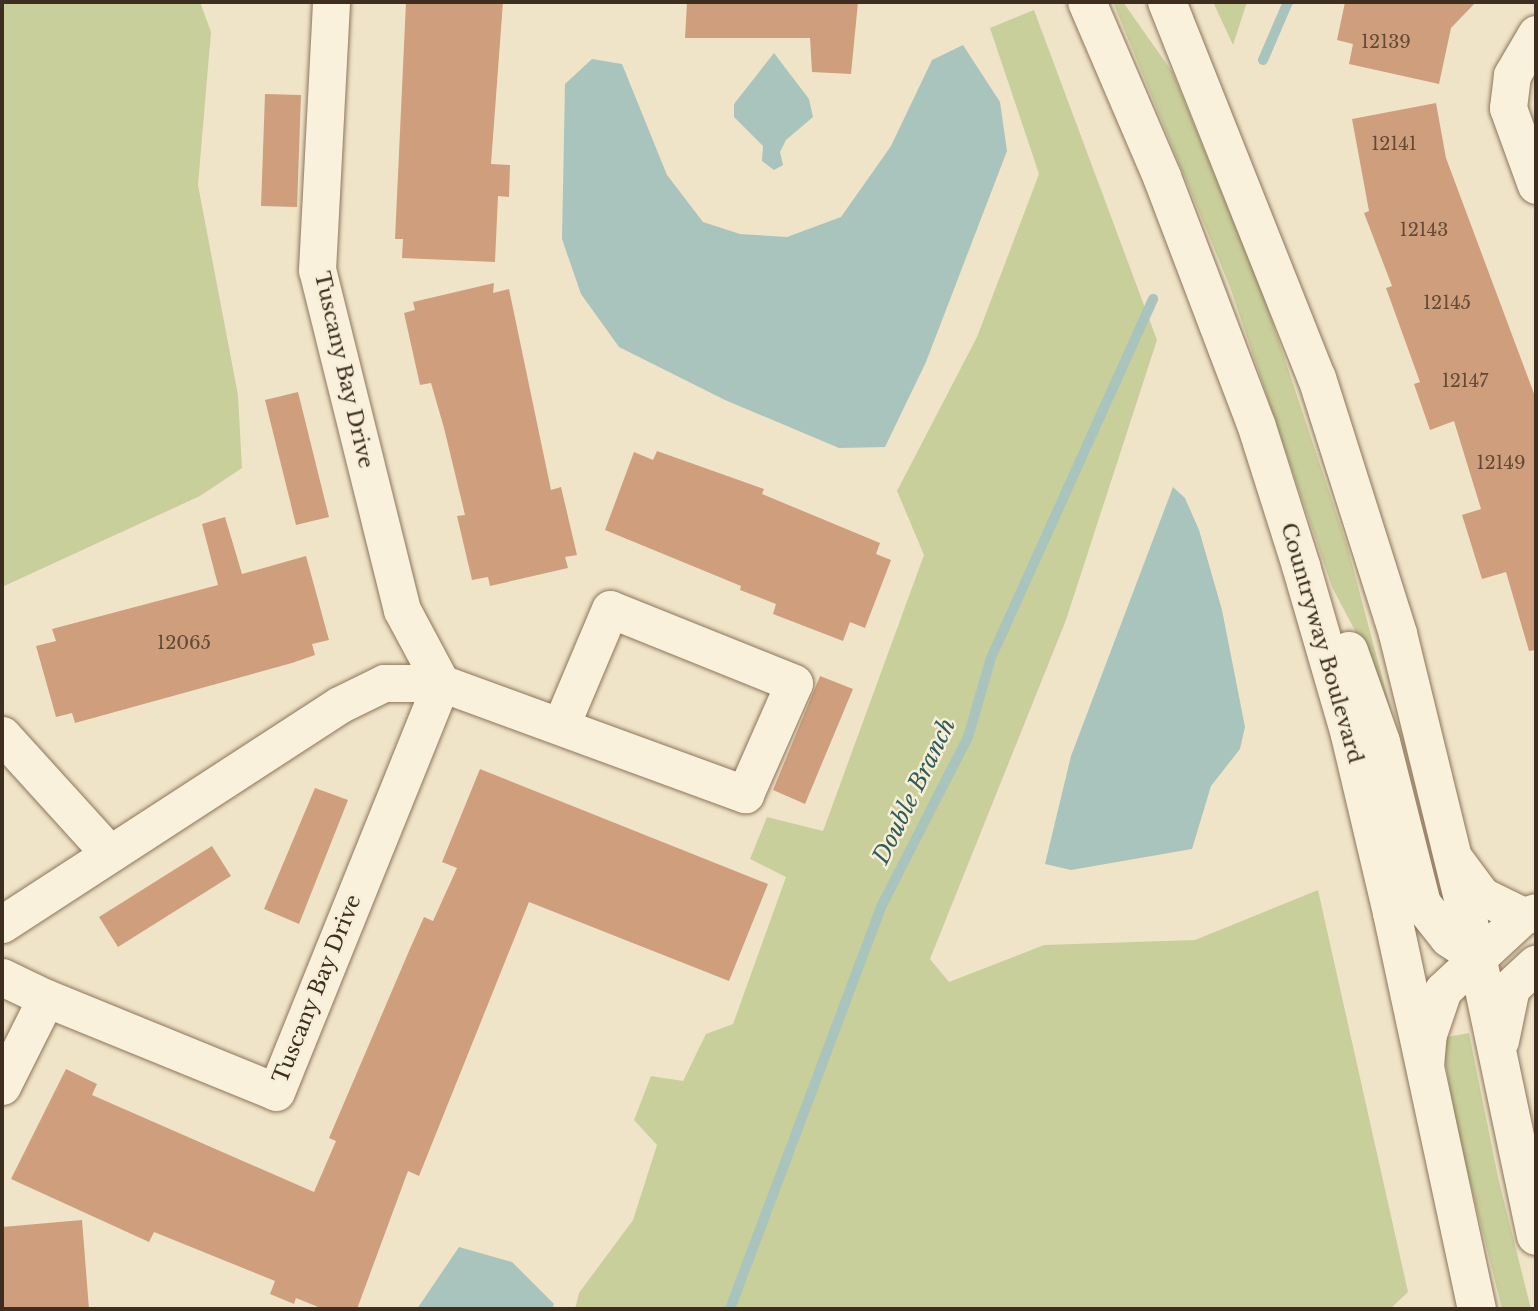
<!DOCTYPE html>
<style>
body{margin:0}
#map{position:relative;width:1538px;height:1311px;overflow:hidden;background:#f0e4c8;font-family:"Libre Baskerville",serif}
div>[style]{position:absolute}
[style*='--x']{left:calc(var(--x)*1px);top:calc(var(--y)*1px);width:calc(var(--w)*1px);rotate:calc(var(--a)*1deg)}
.green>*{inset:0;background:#c9cf9b}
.water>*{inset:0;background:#a9c4bc}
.stream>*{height:10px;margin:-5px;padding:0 5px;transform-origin:5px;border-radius:5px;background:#a9c4bc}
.building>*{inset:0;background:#cf9f7d}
.roads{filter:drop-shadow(0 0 2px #8d765c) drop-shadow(0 0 2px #8d765c)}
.minor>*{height:37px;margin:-18.5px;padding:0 18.5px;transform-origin:18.5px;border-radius:18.5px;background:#faf1dc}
.tertiary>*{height:38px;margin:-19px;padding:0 19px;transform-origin:19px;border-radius:19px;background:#faf1dc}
span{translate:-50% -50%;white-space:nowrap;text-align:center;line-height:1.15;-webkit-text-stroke:5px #f7eed8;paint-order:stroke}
.number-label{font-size:18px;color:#624a37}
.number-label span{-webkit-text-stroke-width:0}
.street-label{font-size:21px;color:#3d2e20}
.water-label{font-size:23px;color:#2f5d5a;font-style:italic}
.frame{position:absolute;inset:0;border:4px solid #3d2e20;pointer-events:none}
</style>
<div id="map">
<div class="green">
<div style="clip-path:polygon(2px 2px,200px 2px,211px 32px,198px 185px,238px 395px,242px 468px,200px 496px,2px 587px)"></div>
<div style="clip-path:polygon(1113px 2px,1123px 2px,1173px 73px,1264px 297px,1347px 545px,1431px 861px,1421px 862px,1370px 659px,1332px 587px,1230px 287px)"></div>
<div style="clip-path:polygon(1213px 2px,1247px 2px,1233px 45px)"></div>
<div style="clip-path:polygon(1034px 10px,1157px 340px,1066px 620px,930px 959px,949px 982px,1044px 945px,1195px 940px,1318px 890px,1408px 1292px,1390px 1309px,575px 1309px,579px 1293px,633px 1220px,657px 1145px,634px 1120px,651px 1076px,683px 1081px,706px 1034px,733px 1024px,786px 877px,750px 859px,767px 817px,823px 831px,924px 555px,897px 491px,977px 337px,1039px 174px,990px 28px)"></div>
<div style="clip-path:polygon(1469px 1033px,1498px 1177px,1531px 1309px,1502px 1309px,1458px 1134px,1441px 1038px)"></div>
</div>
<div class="water">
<div style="clip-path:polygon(963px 45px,1000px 102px,1007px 151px,926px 362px,885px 447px,839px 448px,725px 400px,619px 347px,581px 294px,562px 239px,565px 84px,592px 59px,622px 64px,667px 175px,703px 222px,740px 234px,787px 237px,841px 217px,891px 146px,932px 60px)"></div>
<div style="clip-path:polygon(774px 53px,809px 99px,813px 117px,786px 140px,780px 152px,783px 165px,774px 170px,762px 161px,763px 146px,734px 117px,734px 104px)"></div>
<div style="clip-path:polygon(1173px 487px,1185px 498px,1199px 530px,1222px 610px,1245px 727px,1240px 749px,1211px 786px,1192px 849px,1071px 870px,1045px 864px,1071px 756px)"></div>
<div style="clip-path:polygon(459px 1247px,512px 1262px,554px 1304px,552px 1309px,417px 1309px)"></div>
</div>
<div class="stream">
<div style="--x:1263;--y:60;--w:63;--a:-66.7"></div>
<div style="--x:730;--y:1309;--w:434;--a:-69.4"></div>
<div style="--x:883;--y:903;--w:186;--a:-62.9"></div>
<div style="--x:968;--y:737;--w:82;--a:-73.8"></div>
<div style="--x:991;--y:658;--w:394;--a:-65.7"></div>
</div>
<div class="building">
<div style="clip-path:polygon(406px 2px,503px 2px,491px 164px,510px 165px,509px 197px,498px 196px,495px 262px,402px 258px,403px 239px,395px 239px)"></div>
<div style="clip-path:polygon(687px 2px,858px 2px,851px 74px,812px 72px,810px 38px,685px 38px)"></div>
<div style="clip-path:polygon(1345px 2px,1476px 2px,1451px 28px,1439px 84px,1349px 64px,1353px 44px,1337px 40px)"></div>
<div style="clip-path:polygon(265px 94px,301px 95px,297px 207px,261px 206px)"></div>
<div style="clip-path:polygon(1436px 103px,1446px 158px,1536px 399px,1536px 650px,1529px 651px,1506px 572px,1482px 579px,1462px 515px,1481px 509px,1454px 421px,1430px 430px,1414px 384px,1420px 382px,1386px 288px,1392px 286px,1364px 213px,1369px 211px,1352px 119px)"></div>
<div style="clip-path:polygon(494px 283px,493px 293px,509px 289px,551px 490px,561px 487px,577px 555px,565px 557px,568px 568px,490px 586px,488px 577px,472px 580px,457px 516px,465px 515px,444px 428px,431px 383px,420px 385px,404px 313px,415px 310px,413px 302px)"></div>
<div style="clip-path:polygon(298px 392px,329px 517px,296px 525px,265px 400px)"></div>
<div style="clip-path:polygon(657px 451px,764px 489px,762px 494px,880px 543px,876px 554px,891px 560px,865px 628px,850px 622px,843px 641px,773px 614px,776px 604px,740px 590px,741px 586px,605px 530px,634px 452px,653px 460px)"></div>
<div style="clip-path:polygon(225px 517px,242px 574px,306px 556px,329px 640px,312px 644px,315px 655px,292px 663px,75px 723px,72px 713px,56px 717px,36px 646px,56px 641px,52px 629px,218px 585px,202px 524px)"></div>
<div style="clip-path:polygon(820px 676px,853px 689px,805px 804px,773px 790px)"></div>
<div style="clip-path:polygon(480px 769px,768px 884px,729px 981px,529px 902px,419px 1176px,408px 1171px,357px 1309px,323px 1309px,296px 1298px,294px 1304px,270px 1294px,275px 1281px,154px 1232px,149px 1242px,11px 1179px,66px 1069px,97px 1084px,92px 1095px,314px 1192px,336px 1141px,329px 1138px,409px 951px,424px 917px,433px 921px,457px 868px,442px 862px)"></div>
<div style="clip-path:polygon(315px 788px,348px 800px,299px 924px,264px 909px)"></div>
<div style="clip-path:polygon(212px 846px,231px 876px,118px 947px,99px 917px)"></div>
<div style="clip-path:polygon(82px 1220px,89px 1309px,2px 1309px,2px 1227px)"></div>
</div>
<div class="roads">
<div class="minor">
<div style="--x:1536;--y:34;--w:48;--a:120.3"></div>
<div style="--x:1512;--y:75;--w:33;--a:97"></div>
<div style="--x:1508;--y:108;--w:82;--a:70"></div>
<div style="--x:2;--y:735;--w:159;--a:47.8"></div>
<div style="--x:1453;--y:857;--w:49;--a:53.4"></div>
<div style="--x:1482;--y:896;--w:46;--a:26"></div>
<div style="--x:2;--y:924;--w:402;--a:-33"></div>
<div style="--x:339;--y:705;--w:50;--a:-26.1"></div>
<div style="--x:384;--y:683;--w:57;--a:0"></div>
<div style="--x:441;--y:683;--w:83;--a:-118.1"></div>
<div style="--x:402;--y:610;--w:350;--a:-104"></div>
<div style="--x:317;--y:270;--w:268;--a:-87"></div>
<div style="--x:2;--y:977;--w:49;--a:25.5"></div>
<div style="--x:1425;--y:1066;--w:32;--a:-85"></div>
<div style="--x:1428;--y:1034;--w:46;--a:-71.2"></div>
<div style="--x:1443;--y:990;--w:109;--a:-42.8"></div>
<div style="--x:1523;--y:916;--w:14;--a:-17"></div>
<div style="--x:2;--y:1086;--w:98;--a:-63.4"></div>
<div style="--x:46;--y:998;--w:248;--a:22.2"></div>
<div style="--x:276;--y:1092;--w:441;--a:-68"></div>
<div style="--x:441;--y:683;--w:324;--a:20.1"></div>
<div style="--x:745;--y:794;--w:121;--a:-66.2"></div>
<div style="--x:794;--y:683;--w:198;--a:-158.1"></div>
<div style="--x:610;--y:609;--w:126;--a:112.9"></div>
</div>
<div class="tertiary">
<div style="--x:1087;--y:2;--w:190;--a:66.8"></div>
<div style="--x:1162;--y:177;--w:267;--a:69.2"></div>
<div style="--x:1257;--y:427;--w:146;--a:72.4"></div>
<div style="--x:1301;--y:566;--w:176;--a:73.8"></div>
<div style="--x:1350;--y:735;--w:183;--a:76.7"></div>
<div style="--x:1392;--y:913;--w:405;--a:77.9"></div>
<div style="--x:1167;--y:2;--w:405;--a:68.3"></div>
<div style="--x:1317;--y:378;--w:269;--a:72.4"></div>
<div style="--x:1398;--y:634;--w:332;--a:76.2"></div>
<div style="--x:1477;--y:956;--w:286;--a:78.1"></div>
<div style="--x:1349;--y:651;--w:96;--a:70.6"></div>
<div style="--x:1381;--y:742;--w:167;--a:75.8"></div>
<div style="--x:1422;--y:904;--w:43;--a:51.5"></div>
<div style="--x:1449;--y:938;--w:33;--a:33"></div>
<div style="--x:1500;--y:1041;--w:54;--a:-78.3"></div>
<div style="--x:1511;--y:988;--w:34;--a:-43"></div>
</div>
</div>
<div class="number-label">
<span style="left:1386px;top:42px">12139</span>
<span style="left:1394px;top:144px">12141</span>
<span style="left:1424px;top:230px">12143</span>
<span style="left:1447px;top:303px">12145</span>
<span style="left:1465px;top:381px">12147</span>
<span style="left:1501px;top:463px">12149</span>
<span style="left:184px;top:643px">12065</span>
</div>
<div class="street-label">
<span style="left:344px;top:370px;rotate:77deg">Tuscany Bay Drive</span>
<span style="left:1322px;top:643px;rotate:74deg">Countryway Boulevard</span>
<span style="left:317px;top:989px;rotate:-68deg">Tuscany Bay Drive</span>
</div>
<div class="water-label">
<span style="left:914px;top:791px;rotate:-64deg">Double Branch</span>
</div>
<div class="frame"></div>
</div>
